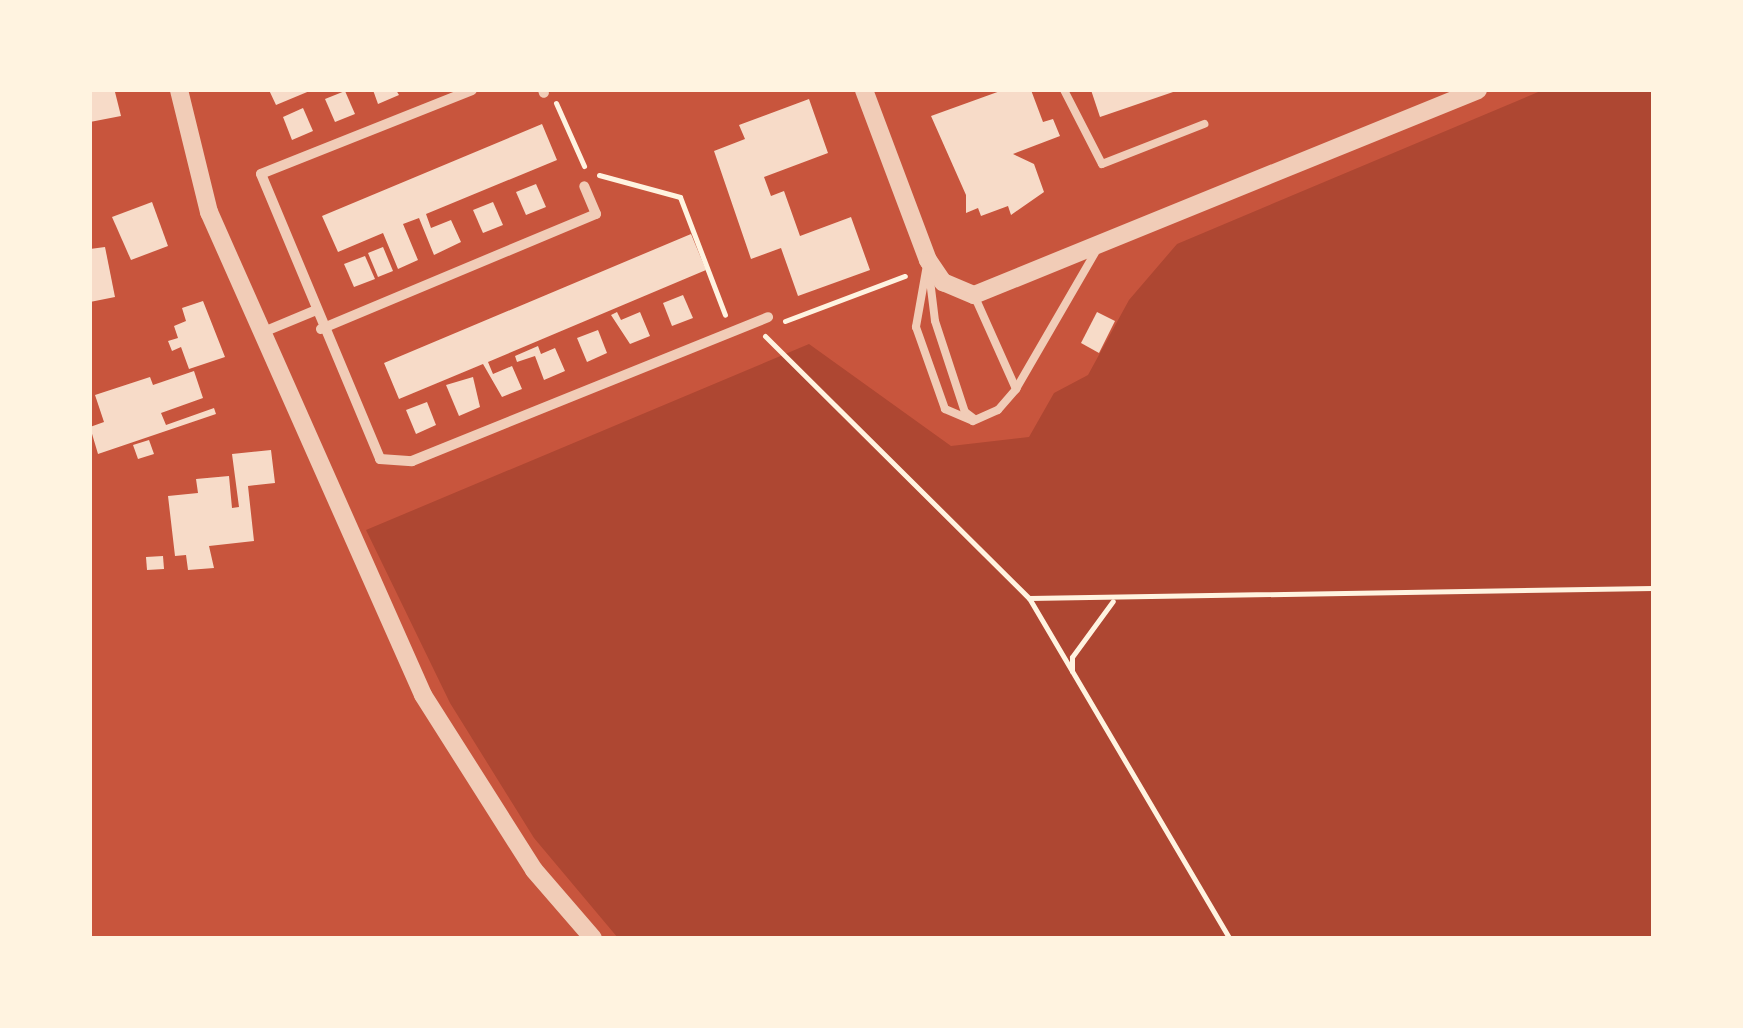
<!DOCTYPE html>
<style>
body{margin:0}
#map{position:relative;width:1743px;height:1028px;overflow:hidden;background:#c8553d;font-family:Georgia,serif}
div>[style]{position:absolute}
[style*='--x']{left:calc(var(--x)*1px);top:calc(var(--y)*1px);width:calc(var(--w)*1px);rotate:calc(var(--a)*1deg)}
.green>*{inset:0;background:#ae4732}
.building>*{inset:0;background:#f7dbc8}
.path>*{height:5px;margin:-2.5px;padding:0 2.5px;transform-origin:2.5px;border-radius:2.5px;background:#fff3e0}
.service>*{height:8px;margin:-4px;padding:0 4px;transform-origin:4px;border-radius:4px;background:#f1ccb7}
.minor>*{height:10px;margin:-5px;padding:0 5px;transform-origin:5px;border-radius:5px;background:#f1ccb7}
.tertiary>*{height:18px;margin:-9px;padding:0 9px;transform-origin:9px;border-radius:9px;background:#f1ccb7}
span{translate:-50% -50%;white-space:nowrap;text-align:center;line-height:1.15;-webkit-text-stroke:8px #fff3e0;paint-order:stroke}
.frame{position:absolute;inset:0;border:92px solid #fff3e0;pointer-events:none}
</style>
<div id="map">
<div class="green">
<div style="clip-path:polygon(1543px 90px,1653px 90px,1653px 938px,618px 938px,534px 838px,450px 703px,366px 530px,809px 344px,951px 446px,1029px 437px,1054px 393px,1088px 375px,1129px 300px,1177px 244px)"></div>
</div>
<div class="building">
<div style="clip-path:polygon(90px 90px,115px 92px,121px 116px,90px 122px)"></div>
<div style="clip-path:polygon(269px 90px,312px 90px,276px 105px)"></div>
<div style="clip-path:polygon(373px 90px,396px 90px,399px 95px,378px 104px)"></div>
<div style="clip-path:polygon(1003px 90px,1031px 90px,1043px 122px,1053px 119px,1060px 136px,1013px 154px,1034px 164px,1044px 192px,1011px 215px,1008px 206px,981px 216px,978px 208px,966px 213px,966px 195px,931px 116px)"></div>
<div style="clip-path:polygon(1091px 90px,1176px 90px,1176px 91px,1100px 117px)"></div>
<div style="clip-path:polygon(345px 91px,355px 114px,335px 122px,325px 99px)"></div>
<div style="clip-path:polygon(809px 99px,828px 153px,764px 177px,771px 196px,784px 191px,800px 236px,851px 217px,870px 270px,798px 296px,781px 248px,751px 259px,714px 151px,745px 139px,739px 125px)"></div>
<div style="clip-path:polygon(303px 108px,313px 131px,292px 140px,283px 117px)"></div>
<div style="clip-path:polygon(542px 124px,557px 160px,426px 214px,431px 228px,451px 220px,461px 242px,434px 255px,419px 218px,403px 224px,418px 260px,398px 269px,383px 233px,338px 252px,322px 216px)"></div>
<div style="clip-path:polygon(536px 184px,546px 207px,526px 215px,516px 192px)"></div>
<div style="clip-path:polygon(152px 202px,168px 246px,131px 260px,112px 217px)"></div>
<div style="clip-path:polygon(493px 202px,503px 225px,483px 233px,473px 210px)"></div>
<div style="clip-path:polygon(691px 234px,706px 270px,488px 362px,493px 374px,512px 366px,522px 389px,502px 397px,483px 364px,399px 399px,384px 363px)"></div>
<div style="clip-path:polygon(105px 247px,115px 297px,90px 302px,90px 249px)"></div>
<div style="clip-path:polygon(383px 247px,393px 271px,378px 277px,368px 253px)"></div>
<div style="clip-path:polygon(365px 256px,375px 279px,354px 287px,344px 264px)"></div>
<div style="clip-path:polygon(683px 295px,693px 318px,672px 326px,663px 303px)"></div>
<div style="clip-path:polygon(203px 301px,225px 357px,189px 369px,181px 347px,172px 351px,168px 341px,178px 338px,174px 326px,186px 321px,182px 308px)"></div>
<div style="clip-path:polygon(617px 312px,621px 320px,640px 312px,650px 336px,630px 344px,611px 315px)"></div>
<div style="clip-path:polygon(1097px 312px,1115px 321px,1099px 353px,1081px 343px)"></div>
<div style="clip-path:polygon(598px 330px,607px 353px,587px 362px,577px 338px)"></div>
<div style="clip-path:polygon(538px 346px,541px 354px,555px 348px,565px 371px,544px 380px,535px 356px,517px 362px,515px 356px)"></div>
<div style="clip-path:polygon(194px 371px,203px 398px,161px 413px,166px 425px,214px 408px,216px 414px,98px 454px,90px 427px,104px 422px,95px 395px,150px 377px,153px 385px)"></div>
<div style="clip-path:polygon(473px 377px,480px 407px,459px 416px,446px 385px)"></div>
<div style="clip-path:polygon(427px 402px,436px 425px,416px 434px,406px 410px)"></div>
<div style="clip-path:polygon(149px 440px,154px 454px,138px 459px,133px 445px)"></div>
<div style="clip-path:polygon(271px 450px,275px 483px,248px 486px,254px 541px,209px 546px,214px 568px,188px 570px,186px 555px,175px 556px,168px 496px,198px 493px,196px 479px,229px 476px,232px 508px,239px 507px,232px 454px)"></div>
<div style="clip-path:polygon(163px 556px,164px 569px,147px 570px,146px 557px)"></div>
</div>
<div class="path">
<div style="--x:556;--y:103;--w:69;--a:66"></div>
<div style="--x:599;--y:175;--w:84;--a:15.2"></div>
<div style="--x:680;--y:197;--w:126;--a:69.1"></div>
<div style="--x:785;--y:321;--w:128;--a:-20.6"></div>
<div style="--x:765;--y:336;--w:372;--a:44.8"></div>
<div style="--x:1029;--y:598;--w:624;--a:-0.92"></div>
<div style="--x:1029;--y:598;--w:394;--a:59.5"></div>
<div style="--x:1072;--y:671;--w:14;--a:-90"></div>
<div style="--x:1072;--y:657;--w:69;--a:-53.8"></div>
</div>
<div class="service">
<div style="--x:1064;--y:90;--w:83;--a:62.8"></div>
<div style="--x:1102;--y:164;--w:110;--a:-21.4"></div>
<div style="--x:927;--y:265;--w:63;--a:100.1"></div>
<div style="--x:916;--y:327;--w:87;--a:70.5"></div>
<div style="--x:945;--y:409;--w:30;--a:23"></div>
<div style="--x:973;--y:421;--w:27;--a:-24"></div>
<div style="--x:998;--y:410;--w:28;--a:-49"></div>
<div style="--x:1016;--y:389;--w:162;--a:-59.9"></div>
<div style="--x:929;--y:272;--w:49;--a:83"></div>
<div style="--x:935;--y:321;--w:96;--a:71.8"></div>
<div style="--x:965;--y:412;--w:10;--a:37"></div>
<div style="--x:974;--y:295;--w:103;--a:65.9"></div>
</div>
<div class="minor">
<div style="--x:472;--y:90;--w:227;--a:158.3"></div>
<div style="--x:261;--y:174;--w:309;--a:67.3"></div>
<div style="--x:380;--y:459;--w:32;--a:4"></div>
<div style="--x:412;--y:461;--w:384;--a:-22"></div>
<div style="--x:543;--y:90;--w:3;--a:72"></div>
<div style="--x:321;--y:329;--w:298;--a:-22.7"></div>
<div style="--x:596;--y:214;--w:30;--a:-113"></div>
<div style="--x:261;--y:333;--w:57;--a:-22.5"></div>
</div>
<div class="tertiary">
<div style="--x:179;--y:90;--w:126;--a:76.2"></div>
<div style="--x:209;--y:212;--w:528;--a:66.1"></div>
<div style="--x:423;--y:695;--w:207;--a:57.6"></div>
<div style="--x:534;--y:870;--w:90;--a:49.1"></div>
<div style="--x:864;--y:90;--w:182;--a:69.4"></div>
<div style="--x:928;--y:260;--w:27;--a:56"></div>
<div style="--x:943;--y:282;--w:34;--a:23"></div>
<div style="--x:974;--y:295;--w:544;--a:-22.13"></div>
</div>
<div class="frame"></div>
</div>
